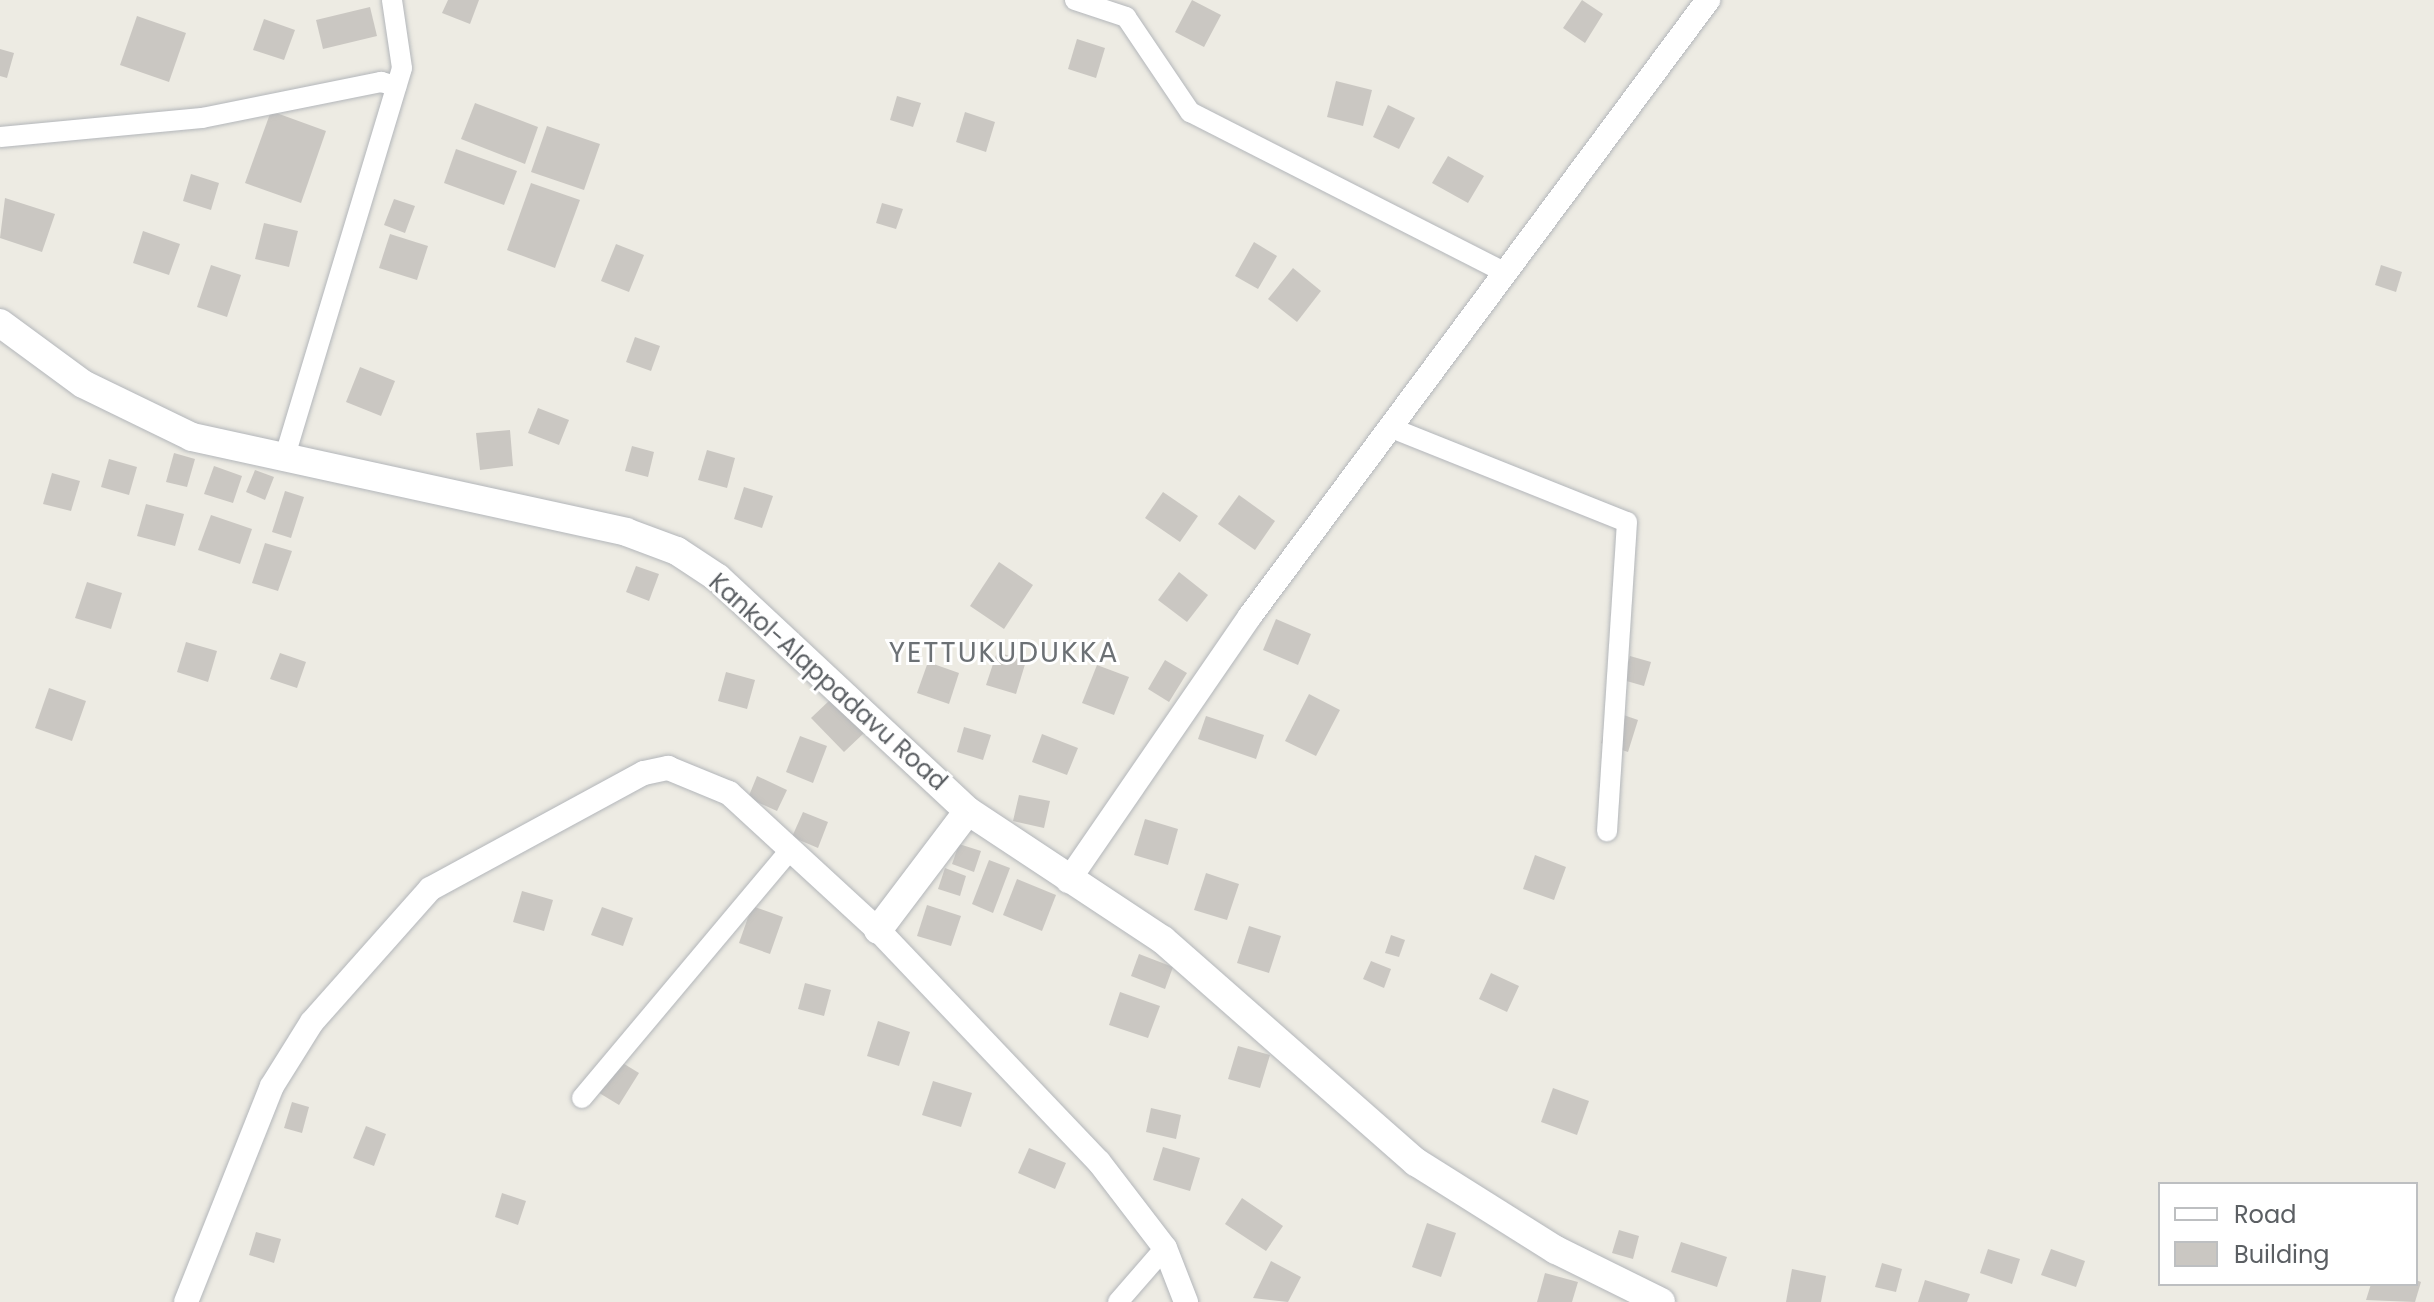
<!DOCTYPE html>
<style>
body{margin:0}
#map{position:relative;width:2434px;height:1302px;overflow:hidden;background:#edebe3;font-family:Poppins,sans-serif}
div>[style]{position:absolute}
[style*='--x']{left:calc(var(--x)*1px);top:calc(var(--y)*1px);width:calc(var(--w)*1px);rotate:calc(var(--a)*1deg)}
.building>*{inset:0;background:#cac7c2}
.roads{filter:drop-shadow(0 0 2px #b3b6ba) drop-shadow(0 0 2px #b3b6ba)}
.minor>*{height:20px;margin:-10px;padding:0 10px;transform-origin:10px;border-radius:10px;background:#fff}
.tertiary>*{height:24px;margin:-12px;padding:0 12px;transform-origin:12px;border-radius:12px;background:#fff}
.secondary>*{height:28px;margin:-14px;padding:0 14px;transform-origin:14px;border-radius:14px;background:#fff}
span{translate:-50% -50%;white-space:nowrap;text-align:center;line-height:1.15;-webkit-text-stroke:6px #fff;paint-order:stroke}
.street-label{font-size:24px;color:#5b5f63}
.quarter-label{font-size:28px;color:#6c7175;letter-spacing:2px}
.legend{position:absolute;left:2158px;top:1182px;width:260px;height:104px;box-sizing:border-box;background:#fff;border:2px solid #bdbfc1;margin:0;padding:10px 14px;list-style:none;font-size:24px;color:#5b5f63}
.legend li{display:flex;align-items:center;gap:16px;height:40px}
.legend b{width:40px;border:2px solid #bdbfc1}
</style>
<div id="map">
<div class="building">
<div style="clip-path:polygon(448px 0,479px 0,470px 24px,442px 13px)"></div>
<div style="clip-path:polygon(1192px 0,1221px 15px,1204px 47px,1175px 32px)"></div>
<div style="clip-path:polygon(1582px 0,1603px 14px,1585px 43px,1563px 28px)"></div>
<div style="clip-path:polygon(370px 7px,377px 36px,323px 49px,316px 20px)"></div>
<div style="clip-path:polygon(137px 16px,186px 33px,169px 82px,120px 65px)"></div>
<div style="clip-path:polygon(264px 19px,295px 30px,284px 60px,253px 50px)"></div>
<div style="clip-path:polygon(1077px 39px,1105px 48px,1096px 78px,1068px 69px)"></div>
<div style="clip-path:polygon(0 49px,14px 53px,7px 78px,0 76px)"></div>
<div style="clip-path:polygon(1336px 81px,1372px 90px,1363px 126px,1327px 117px)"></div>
<div style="clip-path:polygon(897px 96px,921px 103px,913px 127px,890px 120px)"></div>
<div style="clip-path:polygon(475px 103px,538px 127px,525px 164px,461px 139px)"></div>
<div style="clip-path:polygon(1388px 105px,1415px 118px,1399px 149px,1373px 137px)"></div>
<div style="clip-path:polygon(271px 111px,326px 131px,301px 203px,245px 183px)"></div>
<div style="clip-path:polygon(965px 112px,995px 122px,986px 152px,956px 142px)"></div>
<div style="clip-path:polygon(547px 126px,600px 144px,584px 190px,531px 172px)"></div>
<div style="clip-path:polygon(456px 149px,517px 171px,504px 205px,444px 183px)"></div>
<div style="clip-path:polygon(1448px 156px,1484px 176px,1468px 203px,1432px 183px)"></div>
<div style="clip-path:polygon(191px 174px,219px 183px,211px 210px,183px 201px)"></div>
<div style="clip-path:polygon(531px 183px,580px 200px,555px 268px,507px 250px)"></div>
<div style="clip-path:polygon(5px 198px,55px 214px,42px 252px,0 238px)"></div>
<div style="clip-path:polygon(394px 199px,415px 206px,405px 233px,384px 225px)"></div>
<div style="clip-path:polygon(882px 203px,903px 209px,896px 229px,876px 223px)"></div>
<div style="clip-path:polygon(264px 223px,298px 231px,289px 267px,255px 259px)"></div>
<div style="clip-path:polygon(143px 231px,180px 244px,169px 275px,133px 263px)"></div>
<div style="clip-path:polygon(390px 234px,428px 246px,417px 280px,379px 268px)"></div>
<div style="clip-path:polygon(1254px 242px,1277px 256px,1258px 289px,1235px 276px)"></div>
<div style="clip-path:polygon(616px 244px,644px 255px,629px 292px,601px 281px)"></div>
<div style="clip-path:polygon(211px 265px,241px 275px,227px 317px,197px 307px)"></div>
<div style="clip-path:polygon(2381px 265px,2402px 272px,2396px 292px,2375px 285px)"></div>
<div style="clip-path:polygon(1293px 268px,1321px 291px,1297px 322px,1268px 299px)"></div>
<div style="clip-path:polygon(635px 337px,660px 346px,651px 371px,626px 362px)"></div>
<div style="clip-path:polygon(360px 367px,395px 381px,381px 416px,346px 402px)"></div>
<div style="clip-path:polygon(538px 408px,569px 420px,559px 445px,528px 433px)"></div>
<div style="clip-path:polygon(510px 430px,513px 466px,480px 470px,476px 433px)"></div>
<div style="clip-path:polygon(632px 446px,654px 452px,648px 477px,625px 471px)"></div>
<div style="clip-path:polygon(707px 450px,735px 458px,727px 488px,698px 480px)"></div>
<div style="clip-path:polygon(174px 453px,195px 459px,187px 487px,166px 482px)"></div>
<div style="clip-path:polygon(109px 459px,137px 467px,129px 495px,101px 487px)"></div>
<div style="clip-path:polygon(214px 466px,242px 476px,233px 503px,204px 494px)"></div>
<div style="clip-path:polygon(255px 470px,274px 477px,265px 500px,246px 492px)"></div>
<div style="clip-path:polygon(52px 473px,80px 481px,71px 511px,43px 504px)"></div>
<div style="clip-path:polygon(744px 487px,773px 496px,762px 528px,734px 519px)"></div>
<div style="clip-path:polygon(285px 491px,304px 497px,291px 538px,272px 532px)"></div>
<div style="clip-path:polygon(1163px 492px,1198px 516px,1180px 542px,1145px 518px)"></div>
<div style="clip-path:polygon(1239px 495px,1275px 521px,1255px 550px,1218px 524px)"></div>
<div style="clip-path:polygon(146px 504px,184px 514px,175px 546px,137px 536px)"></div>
<div style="clip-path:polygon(211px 515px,252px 529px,240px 564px,198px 550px)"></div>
<div style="clip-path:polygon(265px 543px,292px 551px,278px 591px,252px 583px)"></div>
<div style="clip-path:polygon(999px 562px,1033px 585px,1004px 629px,970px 606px)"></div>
<div style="clip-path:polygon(636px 566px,659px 574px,649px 601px,626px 592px)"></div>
<div style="clip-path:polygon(1179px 572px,1208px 595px,1187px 622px,1158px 600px)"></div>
<div style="clip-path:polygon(87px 582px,122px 593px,111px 629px,75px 618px)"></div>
<div style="clip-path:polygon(1276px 619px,1311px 634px,1298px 665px,1263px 650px)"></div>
<div style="clip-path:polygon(186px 642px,217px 651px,208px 682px,177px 672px)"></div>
<div style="clip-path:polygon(997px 652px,1026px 661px,1016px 694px,986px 685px)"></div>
<div style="clip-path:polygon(280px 653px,306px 662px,297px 688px,270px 679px)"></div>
<div style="clip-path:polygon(1630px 656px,1651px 662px,1644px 686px,1623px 680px)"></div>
<div style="clip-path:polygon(1165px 660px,1187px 673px,1169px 702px,1148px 689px)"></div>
<div style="clip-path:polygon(928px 662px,959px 673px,949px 704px,917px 693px)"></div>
<div style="clip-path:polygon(1097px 665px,1129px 677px,1114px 715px,1082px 703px)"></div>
<div style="clip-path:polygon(726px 672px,755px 680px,747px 709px,718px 701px)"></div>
<div style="clip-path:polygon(49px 688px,86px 701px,72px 741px,35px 728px)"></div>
<div style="clip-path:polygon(1309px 694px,1340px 710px,1316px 756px,1285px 741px)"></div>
<div style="clip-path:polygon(832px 698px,864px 733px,844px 752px,811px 718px)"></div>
<div style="clip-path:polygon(1612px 711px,1638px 720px,1628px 752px,1601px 743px)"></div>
<div style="clip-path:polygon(1206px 716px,1264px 735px,1256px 759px,1198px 739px)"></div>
<div style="clip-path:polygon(964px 727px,991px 735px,983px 760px,957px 752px)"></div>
<div style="clip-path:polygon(1042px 734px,1078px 748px,1067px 775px,1032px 762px)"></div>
<div style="clip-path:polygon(800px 736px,827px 746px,813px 783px,786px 772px)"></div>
<div style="clip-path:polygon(757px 776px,787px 790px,777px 811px,748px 798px)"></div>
<div style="clip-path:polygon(1019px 795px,1050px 801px,1044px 828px,1013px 821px)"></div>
<div style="clip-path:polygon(803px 812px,828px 822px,818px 848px,792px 837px)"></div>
<div style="clip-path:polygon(1145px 819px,1178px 829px,1168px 865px,1134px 855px)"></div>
<div style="clip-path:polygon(959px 844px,981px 851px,974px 872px,952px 864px)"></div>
<div style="clip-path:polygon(1535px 855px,1566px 867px,1554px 900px,1523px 889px)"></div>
<div style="clip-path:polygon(989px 860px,1010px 868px,993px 913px,972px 904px)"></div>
<div style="clip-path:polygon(945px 868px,966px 876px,960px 896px,938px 889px)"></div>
<div style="clip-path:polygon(1206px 873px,1239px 884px,1227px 920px,1194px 910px)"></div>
<div style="clip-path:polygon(1017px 879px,1056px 895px,1042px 931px,1003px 915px)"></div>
<div style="clip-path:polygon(522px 891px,553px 900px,544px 931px,513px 922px)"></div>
<div style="clip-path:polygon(927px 905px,961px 916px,951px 946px,917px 936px)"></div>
<div style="clip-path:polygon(752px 906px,783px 917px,770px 954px,739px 943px)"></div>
<div style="clip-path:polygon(602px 907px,633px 918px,623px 946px,591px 935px)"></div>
<div style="clip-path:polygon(1249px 926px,1281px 936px,1269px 973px,1237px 963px)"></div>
<div style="clip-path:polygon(1391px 935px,1405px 940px,1399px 957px,1385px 953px)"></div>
<div style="clip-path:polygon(1139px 954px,1173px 967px,1165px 989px,1131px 976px)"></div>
<div style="clip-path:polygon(1371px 961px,1391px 969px,1384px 988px,1363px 979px)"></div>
<div style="clip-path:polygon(1491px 973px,1519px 986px,1507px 1012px,1479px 999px)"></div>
<div style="clip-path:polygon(805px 983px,831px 990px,824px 1016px,798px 1009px)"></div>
<div style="clip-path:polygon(1120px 992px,1160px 1006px,1148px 1038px,1109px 1025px)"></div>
<div style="clip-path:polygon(878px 1021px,910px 1032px,899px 1066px,867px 1056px)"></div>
<div style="clip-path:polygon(1238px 1046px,1270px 1055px,1260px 1088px,1228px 1079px)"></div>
<div style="clip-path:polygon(616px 1059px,639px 1073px,619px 1105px,596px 1091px)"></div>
<div style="clip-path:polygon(933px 1081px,972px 1093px,961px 1127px,922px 1115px)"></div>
<div style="clip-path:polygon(1553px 1088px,1589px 1101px,1577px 1135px,1541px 1122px)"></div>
<div style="clip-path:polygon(292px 1102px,309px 1107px,302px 1133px,284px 1128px)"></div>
<div style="clip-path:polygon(1151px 1108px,1181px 1115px,1176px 1139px,1146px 1132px)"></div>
<div style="clip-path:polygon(366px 1126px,386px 1134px,374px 1166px,353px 1158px)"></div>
<div style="clip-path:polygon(1163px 1147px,1200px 1158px,1190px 1191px,1153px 1180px)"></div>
<div style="clip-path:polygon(1029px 1148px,1066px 1163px,1055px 1189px,1018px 1173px)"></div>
<div style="clip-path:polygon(502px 1193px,526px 1201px,518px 1225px,495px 1217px)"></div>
<div style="clip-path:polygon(1242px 1198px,1283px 1226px,1266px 1251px,1225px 1224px)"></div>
<div style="clip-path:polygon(1427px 1223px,1456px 1233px,1441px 1277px,1412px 1267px)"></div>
<div style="clip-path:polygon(1619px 1230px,1639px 1236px,1633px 1259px,1612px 1253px)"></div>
<div style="clip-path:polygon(256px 1232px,281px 1239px,274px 1263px,249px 1255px)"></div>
<div style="clip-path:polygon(1681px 1242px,1727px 1257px,1717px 1287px,1671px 1272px)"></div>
<div style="clip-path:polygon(1988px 1249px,2020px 1259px,2012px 1284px,1980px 1273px)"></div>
<div style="clip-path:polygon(2051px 1249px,2085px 1261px,2076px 1287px,2041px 1275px)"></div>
<div style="clip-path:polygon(1271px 1261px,1301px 1277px,1288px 1302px,1253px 1298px)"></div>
<div style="clip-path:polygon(1882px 1263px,1902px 1269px,1896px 1292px,1875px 1287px)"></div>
<div style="clip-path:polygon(1792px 1269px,1826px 1276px,1821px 1302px,1786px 1302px)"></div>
<div style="clip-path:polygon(1545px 1273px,1578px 1282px,1572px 1302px,1537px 1302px)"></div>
<div style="clip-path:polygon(1925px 1280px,1970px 1294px,1967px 1302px,1918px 1302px)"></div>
<div style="clip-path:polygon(2416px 1280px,2421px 1282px,2415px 1302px,2366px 1300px,2371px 1284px)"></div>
</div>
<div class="roads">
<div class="minor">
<div style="--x:1075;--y:0;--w:54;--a:18.4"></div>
<div style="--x:1126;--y:17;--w:115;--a:56"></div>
<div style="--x:1190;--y:112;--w:352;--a:27"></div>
<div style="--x:0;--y:137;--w:203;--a:-5.4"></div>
<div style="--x:202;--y:118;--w:183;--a:-11.4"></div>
<div style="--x:381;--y:82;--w:16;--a:15"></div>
<div style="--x:1389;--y:427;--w:256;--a:21.8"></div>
<div style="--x:1627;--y:522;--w:310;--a:93.7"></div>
<div style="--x:284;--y:459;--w:408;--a:-73.2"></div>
<div style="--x:402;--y:68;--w:69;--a:-98.4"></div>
<div style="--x:582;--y:1098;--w:324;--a:-50"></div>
<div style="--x:1118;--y:1302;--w:72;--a:-49"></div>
</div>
<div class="tertiary">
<div style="--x:1068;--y:881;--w:321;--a:-55.5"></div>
<div style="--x:1250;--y:616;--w:768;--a:-53.37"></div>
<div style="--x:186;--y:1302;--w:232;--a:-68.3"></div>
<div style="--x:272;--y:1086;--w:75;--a:-58"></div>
<div style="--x:312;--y:1022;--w:178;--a:-48.4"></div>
<div style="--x:430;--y:889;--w:243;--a:-28.5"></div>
<div style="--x:644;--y:773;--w:25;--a:-12"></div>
<div style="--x:668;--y:768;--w:66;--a:22.3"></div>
<div style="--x:729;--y:793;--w:202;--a:42.6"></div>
<div style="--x:878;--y:930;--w:320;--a:46.4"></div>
<div style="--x:1099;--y:1162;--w:108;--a:52.5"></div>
<div style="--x:1165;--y:1248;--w:58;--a:68.7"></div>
</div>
<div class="secondary">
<div style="--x:0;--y:323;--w:103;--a:36.3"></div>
<div style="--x:83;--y:384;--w:121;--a:25.9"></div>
<div style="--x:192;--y:437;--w:444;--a:12.3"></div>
<div style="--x:626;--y:532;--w:54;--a:20.4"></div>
<div style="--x:677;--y:551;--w:49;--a:33.4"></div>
<div style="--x:718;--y:578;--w:342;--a:43"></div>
<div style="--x:968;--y:811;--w:234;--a:33.5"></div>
<div style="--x:1163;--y:940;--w:337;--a:41.3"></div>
<div style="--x:1416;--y:1162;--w:165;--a:32.2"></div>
<div style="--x:1556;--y:1250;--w:117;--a:26.3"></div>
<div style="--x:878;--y:930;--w:149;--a:-52.9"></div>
</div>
</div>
<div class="street-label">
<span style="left:828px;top:682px;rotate:42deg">Kankol-Alappadavu Road</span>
</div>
<div class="quarter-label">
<span style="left:1004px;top:653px">YETTUKUDUKKA</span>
</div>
<ul class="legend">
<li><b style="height:10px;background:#fff"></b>Road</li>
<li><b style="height:22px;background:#cac7c2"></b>Building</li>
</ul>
</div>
